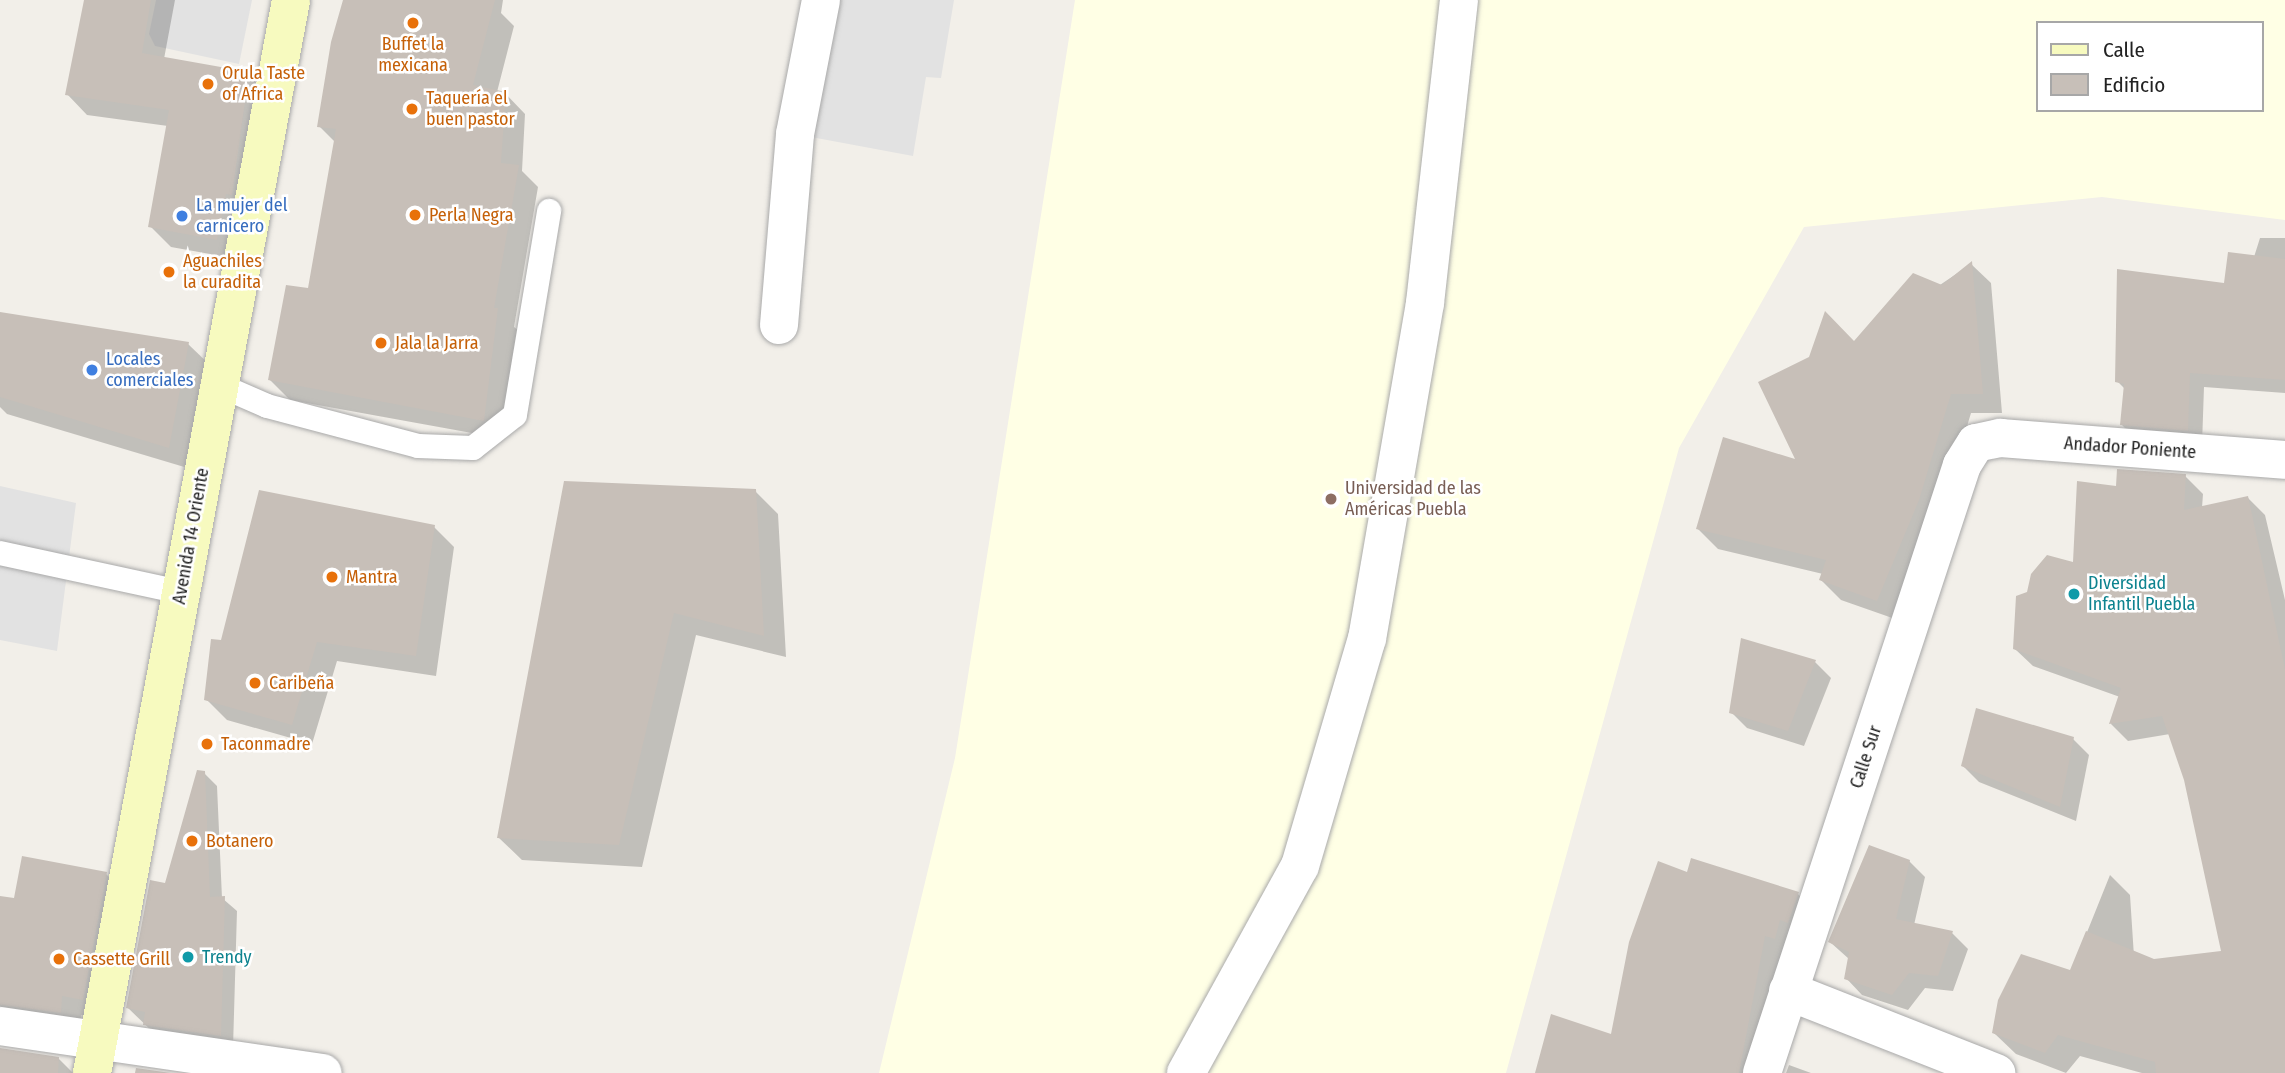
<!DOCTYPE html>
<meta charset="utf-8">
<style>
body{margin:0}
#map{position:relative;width:2285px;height:1073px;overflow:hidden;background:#f2efe9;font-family:"Fira Sans Condensed",sans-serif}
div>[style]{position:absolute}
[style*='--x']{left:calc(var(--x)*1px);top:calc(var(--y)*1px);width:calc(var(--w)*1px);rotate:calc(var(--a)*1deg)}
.education>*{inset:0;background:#ffffe5}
.parking>*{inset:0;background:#e2e2e2}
.shadow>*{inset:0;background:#0003}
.building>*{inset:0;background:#c7bfb8}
.roads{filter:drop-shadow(0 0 2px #a9a9a9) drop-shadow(0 0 2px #a9a9a9)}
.lane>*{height:24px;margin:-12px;padding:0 12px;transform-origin:12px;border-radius:12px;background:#fff}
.street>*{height:38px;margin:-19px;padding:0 19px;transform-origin:19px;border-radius:19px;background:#fff}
.secondary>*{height:38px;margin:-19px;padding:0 19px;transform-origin:19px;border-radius:19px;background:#f7fabf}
.dots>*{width:19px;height:19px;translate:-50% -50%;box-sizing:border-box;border:4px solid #fff;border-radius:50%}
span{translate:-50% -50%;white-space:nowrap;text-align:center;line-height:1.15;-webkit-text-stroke:5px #fff;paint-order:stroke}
.food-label{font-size:18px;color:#c56008}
.left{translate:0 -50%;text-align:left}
.shop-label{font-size:18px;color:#366cbe}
.street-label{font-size:18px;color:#222}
.education-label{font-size:18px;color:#785e54}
.culture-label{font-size:18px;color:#0d838f}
.legend{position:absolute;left:2036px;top:21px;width:228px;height:91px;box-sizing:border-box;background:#fff;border:2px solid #a7a7a7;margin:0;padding:9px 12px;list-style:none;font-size:21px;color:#222}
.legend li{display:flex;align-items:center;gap:14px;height:35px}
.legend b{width:35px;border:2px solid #a7a7a7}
</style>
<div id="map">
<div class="education">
<div style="clip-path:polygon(evenodd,1075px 0,2285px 0,2285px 220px,2102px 197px,1804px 227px,1679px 448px,1506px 1073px,879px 1073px,955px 758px,1075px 0,2038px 23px,2262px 23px,2262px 110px,2038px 110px,2038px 23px)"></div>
</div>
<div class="parking">
<div style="clip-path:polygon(156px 0,252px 0,239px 64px,155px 46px,149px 34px)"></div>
<div style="clip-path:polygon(826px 0,954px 0,941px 78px,926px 77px,913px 156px,795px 134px)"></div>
<div style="clip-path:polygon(0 486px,76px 503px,57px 651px,0 640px)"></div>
</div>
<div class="shadow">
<div style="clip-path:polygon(86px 0,175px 0,164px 59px,248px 73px,269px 94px,238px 259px,171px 247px,150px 226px,168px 126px,87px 115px,67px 94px)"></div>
<div style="clip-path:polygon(345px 0,503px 0,501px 13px,514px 26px,497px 92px,505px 93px,525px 114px,522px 171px,538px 187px,514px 327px,518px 330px,505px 439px,290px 400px,270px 380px,309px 290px,336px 143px,319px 126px)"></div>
<div style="clip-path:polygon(2260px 238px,2285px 238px,2285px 393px,2204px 387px,2202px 445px,2137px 440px,2122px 425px,2125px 389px,2117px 381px,2254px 257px)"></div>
<div style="clip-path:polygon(1971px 264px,1991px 283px,2002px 413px,1971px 413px,1939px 520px,1898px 620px,1841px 600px,1821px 580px,1823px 574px,1718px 549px,1698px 529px,1799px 462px,1854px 343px)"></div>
<div style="clip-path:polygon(0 323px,188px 344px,211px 366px,191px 469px,7px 414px,0 407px)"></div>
<div style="clip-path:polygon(2185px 476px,2203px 494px,2202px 508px,2248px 498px,2265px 515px,2285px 600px,2285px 951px,2186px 780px,2170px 734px,2128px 741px,2111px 724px,2120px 697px,2033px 666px,2015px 649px,2029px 593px,2075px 565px,2117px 488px)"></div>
<div style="clip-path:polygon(755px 491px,778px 514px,786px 657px,696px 635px,642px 867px,522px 860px,499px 838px)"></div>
<div style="clip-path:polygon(434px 527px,454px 547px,436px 676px,337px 661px,312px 744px,227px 720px,206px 699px,222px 642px)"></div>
<div style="clip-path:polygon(1815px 662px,1831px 678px,1804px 746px,1747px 728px,1731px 712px)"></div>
<div style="clip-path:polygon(2073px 739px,2089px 755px,2076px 821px,1979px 782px,1963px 766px)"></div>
<div style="clip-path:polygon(204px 773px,217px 786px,222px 898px,237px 911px,233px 1048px,158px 1037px,128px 1008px)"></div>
<div style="clip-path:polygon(1909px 861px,1925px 877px,1914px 925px,1952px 933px,1968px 949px,1953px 991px,1925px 988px,1908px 1010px,1862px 995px,1846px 978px,1849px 959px,1830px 942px)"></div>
<div style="clip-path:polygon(106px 874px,126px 894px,103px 1019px,81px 1015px,80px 1032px,0 1040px,0 898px,15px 900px)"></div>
<div style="clip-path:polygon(1688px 874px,1798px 894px,1820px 916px,1766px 1073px,1537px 1073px,1613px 1036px)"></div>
<div style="clip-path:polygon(2110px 875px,2130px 895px,2135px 972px,2285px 983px,2285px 1073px,2142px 1073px,2080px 1056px,2066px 1073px,2016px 1054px,1994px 1033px,2071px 972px)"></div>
<div style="clip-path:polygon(0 1050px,58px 1058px,73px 1073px,0 1073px)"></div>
<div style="clip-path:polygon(1789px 1065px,1811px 1073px,1786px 1073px)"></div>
</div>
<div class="building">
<div style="clip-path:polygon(84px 0,151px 0,142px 53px,249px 72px,232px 195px,226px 194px,217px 240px,148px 227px,169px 110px,65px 95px)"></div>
<div style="clip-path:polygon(343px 0,495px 0,473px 85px,506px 92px,501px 163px,519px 165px,494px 308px,498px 308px,484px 421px,268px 380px,286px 285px,308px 288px,336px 129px,317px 127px,331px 42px)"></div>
<div style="clip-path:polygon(2228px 252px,2285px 259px,2285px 380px,2190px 373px,2188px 431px,2120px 425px,2124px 384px,2115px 382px,2117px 269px,2224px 283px)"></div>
<div style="clip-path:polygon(1972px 261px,1983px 394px,1951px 394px,1919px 500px,1877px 601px,1819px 580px,1826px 560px,1696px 529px,1723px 437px,1795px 459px,1758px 382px,1809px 357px,1825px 311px,1854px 341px,1913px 273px,1942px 285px)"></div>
<div style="clip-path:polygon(0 312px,189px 342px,169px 448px,0 397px)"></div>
<div style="clip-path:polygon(2117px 469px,2186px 474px,2184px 510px,2248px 496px,2285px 669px,2285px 1073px,2156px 1073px,2155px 1062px,2058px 1035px,2045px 1053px,1992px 1033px,1998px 1000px,2021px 954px,2070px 970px,2086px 931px,2154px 959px,2221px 951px,2184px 780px,2162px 716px,2109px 724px,2121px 688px,2013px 649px,2016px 596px,2027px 592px,2031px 574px,2047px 555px,2073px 562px,2077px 481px,2116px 486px)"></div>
<div style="clip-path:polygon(564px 481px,756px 489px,764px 636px,674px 613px,619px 845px,497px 838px)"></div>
<div style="clip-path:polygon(259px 490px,435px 525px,416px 656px,317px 642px,292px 725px,204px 700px,211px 639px,221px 640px)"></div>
<div style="clip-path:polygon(1741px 638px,1816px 660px,1788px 731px,1729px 713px)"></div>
<div style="clip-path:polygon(1976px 708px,2074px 737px,2060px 807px,1961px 766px)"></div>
<div style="clip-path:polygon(197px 770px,205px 771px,210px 897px,225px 896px,221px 1036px,143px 1025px,145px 1012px,126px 1008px,150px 880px,165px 883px)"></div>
<div style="clip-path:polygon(1869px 845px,1910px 860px,1896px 919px,1953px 931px,1938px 976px,1909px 973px,1892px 995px,1844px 979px,1849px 952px,1828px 942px)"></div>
<div style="clip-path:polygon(22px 856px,107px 872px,83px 1000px,62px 996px,61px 1013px,0 1005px,0 896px,14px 898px)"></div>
<div style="clip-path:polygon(1691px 858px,1799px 892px,1788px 923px,1780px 920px,1775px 939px,1765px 936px,1739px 1073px,1535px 1073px,1551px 1014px,1611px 1034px,1629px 942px,1658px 861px,1687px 872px)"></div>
<div style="clip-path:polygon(0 1048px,59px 1057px,58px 1073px,0 1073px)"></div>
<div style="clip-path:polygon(136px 1068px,171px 1073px,135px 1073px)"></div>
</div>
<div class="roads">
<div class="lane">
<div style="--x:219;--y:385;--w:52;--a:23.6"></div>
<div style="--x:267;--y:406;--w:156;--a:14.8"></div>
<div style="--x:418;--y:446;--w:55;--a:2.1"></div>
<div style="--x:473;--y:448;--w:53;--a:-38.2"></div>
<div style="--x:515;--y:415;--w:207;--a:-80.5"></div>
<div style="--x:0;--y:553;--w:185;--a:12.2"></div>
</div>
<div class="street">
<div style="--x:779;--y:325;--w:192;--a:-85.2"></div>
<div style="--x:795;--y:134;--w:136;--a:-79"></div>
<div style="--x:1788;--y:991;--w:224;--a:21.5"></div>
<div style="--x:0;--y:1026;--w:326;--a:8.3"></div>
<div style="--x:1186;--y:1073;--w:236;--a:-61.2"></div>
<div style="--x:1300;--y:866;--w:237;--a:-73.6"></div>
<div style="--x:1367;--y:639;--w:341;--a:-80.2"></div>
<div style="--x:1425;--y:303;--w:305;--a:-83.6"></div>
<div style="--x:1762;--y:1073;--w:640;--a:-71.79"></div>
<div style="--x:1962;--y:465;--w:26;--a:-58"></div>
<div style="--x:1976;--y:443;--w:25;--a:-12"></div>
<div style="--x:2000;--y:438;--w:286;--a:4.4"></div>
</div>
<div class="secondary">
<div style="--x:92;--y:1073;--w:1091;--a:-79.49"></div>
</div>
</div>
<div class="dots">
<div style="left:413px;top:23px;background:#e8710a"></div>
<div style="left:208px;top:84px;background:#e8710a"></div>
<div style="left:412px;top:109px;background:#e8710a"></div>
<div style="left:415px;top:215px;background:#e8710a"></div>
<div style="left:182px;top:216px;background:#3f7fe0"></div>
<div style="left:169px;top:272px;background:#e8710a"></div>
<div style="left:381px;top:343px;background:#e8710a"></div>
<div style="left:92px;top:370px;background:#3f7fe0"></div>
<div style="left:1331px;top:499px;background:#8d6e63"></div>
<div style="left:332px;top:577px;background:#e8710a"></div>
<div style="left:2074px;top:594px;background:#0f9aa8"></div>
<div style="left:255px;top:683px;background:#e8710a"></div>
<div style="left:207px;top:744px;background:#e8710a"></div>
<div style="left:192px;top:841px;background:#e8710a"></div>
<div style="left:188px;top:957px;background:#0f9aa8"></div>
<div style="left:59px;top:959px;background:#e8710a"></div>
</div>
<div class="food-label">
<span style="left:413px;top:55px">Buffet la<br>mexicana</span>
<span class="left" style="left:222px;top:84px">Orula Taste<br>of Africa</span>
<span class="left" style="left:426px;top:109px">Taquería el<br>buen pastor</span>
<span class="left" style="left:429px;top:215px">Perla Negra</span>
<span class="left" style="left:183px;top:272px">Aguachiles<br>la curadita</span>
<span class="left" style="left:395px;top:343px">Jala la Jarra</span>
<span class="left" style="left:346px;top:577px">Mantra</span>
<span class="left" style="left:269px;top:683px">Caribeña</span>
<span class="left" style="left:221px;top:744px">Taconmadre</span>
<span class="left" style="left:206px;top:841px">Botanero</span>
<span class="left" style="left:73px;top:959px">Cassette Grill</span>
</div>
<div class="shop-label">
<span class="left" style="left:196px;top:216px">La mujer del<br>carnicero</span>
<span class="left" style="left:106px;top:370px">Locales<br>comerciales</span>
</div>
<div class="street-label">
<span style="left:2130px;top:448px;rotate:4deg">Andador Poniente</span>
<span style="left:191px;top:536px;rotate:-80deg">Avenida 14 Oriente</span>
<span style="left:1866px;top:757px;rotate:-72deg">Calle Sur</span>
</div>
<div class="education-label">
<span class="left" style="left:1345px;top:499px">Universidad de las<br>Américas Puebla</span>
</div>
<div class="culture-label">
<span class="left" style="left:2088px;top:594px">Diversidad<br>Infantil Puebla</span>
<span class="left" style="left:202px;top:957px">Trendy</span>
</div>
<ul class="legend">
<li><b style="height:9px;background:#f7fabf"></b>Calle</li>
<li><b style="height:19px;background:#c7bfb8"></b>Edificio</li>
</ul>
</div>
